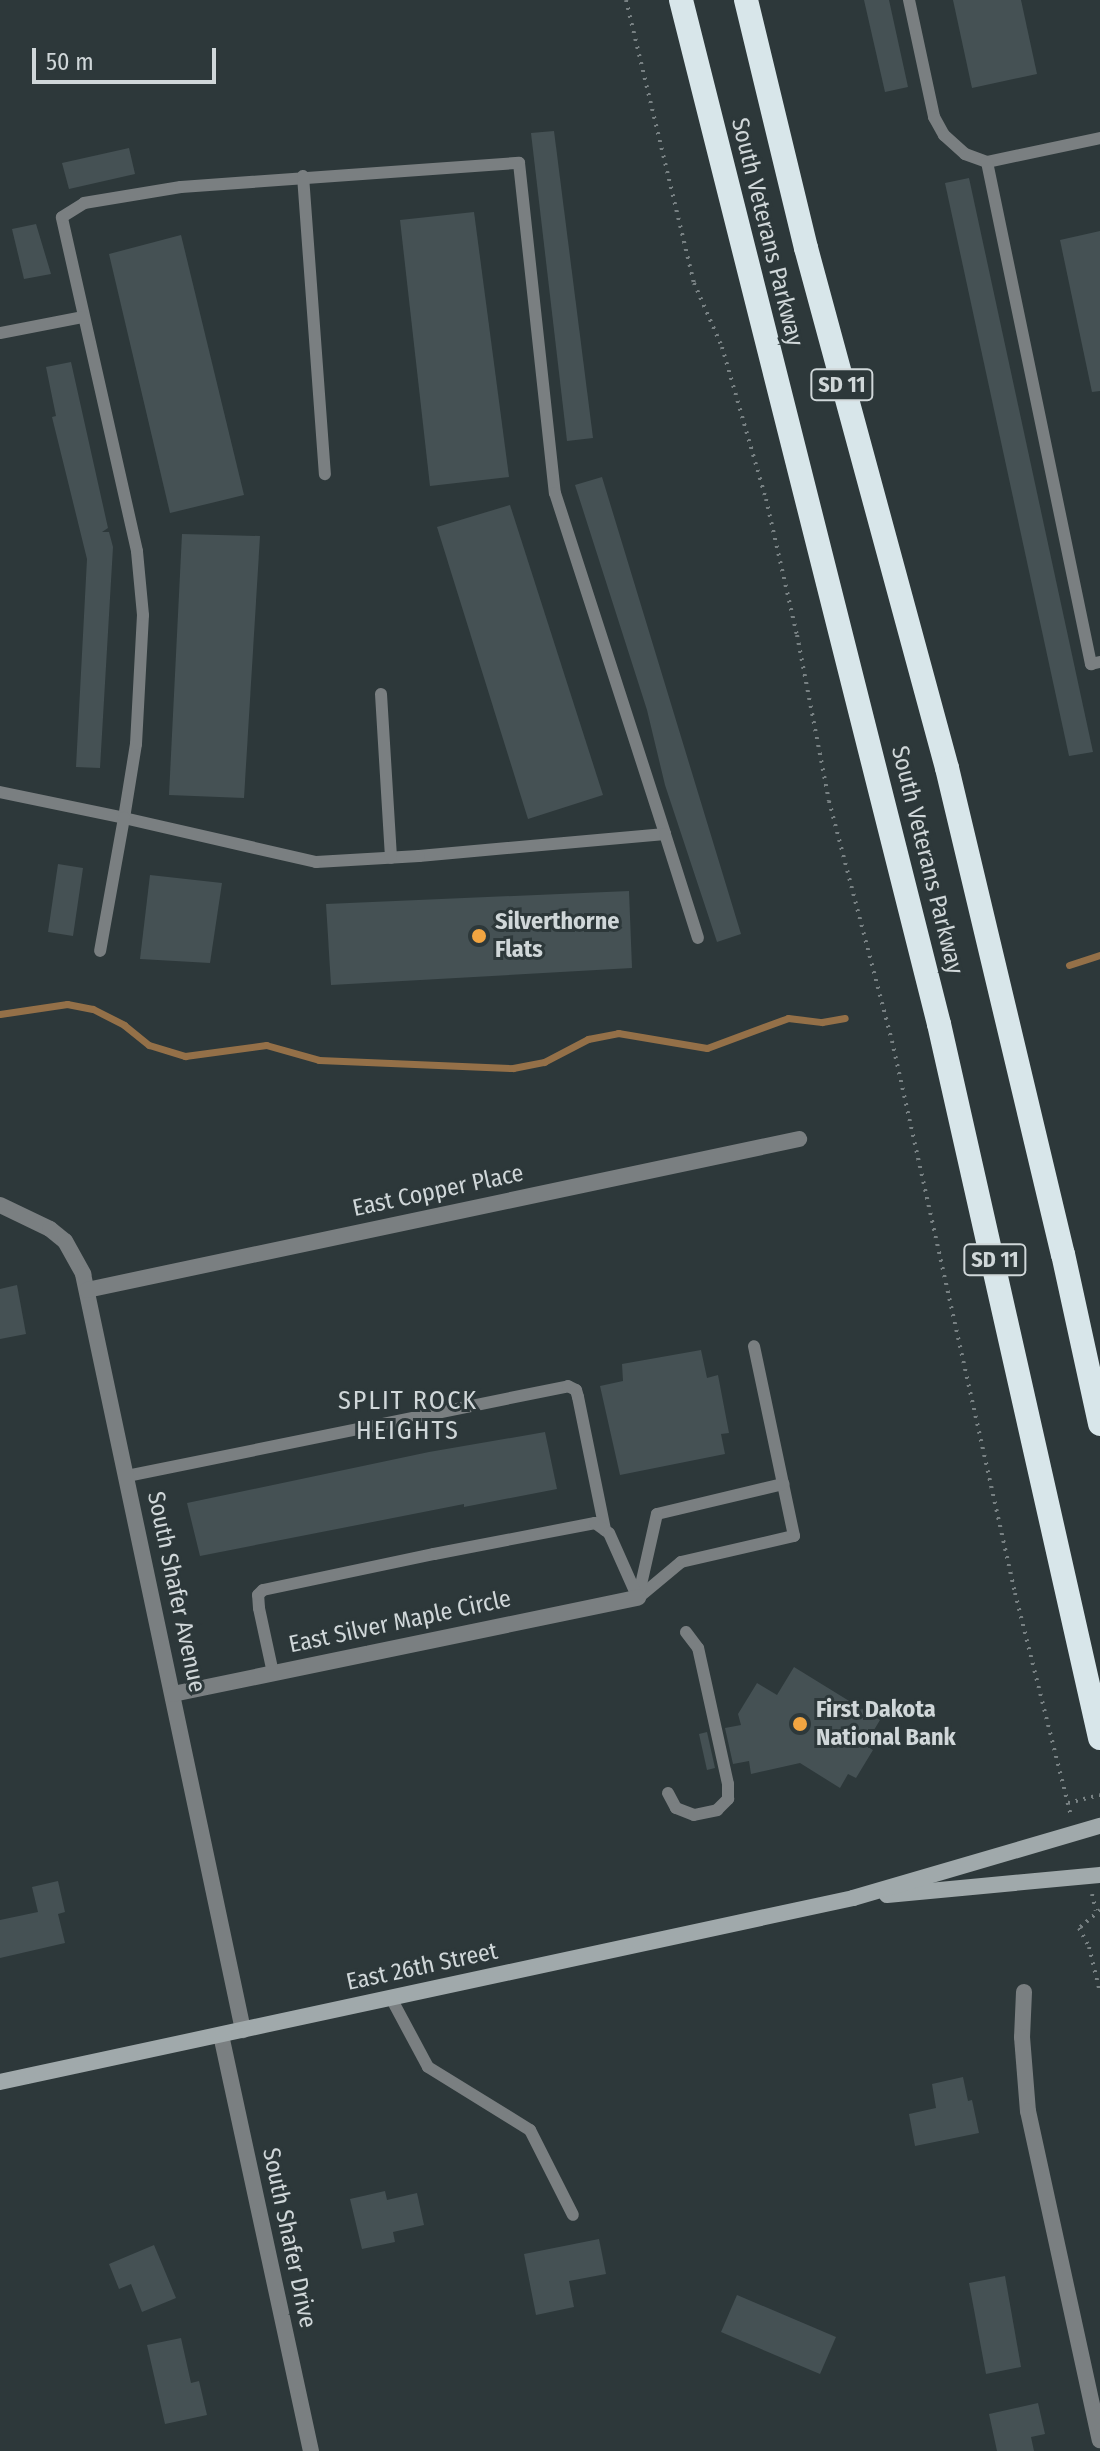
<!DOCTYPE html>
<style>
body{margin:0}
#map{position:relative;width:1100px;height:2451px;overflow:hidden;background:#2d383a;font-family:"Fira Sans Condensed",sans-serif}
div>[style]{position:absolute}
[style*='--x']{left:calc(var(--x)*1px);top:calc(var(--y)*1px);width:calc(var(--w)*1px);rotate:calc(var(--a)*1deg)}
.stream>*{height:7px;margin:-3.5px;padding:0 3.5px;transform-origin:3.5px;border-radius:3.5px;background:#947048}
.building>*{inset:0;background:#455154}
.path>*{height:4px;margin-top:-2px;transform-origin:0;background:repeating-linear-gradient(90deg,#788183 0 2px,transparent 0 8px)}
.lane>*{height:12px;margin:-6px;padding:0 6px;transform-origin:6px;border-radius:6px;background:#7a7f81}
.street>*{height:16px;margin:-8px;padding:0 8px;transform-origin:8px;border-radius:8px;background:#7a7f81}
.secondary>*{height:16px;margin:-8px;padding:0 8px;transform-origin:8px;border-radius:8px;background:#a0a9ab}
.highway>*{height:24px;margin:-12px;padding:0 12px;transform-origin:12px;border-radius:12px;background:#d8e6ea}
.dots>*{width:22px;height:22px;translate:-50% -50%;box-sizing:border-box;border:4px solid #2d383a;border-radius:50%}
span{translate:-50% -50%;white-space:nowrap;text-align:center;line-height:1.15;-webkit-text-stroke:6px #2d383a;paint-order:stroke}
.shield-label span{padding:2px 6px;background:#2d383a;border:2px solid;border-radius:6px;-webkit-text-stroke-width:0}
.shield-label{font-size:22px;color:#d0d7d9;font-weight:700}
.street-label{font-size:24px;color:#d0d7d9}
.poi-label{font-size:24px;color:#d0d7d9;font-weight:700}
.left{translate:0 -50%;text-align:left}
.neighbourhood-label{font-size:26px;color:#d0d7d9;letter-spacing:2px}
.scale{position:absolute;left:32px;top:48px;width:184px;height:36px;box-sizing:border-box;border:4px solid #d0d7d9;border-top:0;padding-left:10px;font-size:24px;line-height:28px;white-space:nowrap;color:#d0d7d9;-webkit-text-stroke:6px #2d383a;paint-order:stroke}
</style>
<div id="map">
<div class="stream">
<div style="--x:1069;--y:965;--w:33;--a:-18"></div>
<div style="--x:0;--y:1014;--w:68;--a:-8.5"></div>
<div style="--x:67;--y:1004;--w:26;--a:11"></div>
<div style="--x:93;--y:1009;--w:35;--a:27"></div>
<div style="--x:124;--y:1025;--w:32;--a:39"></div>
<div style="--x:149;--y:1045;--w:38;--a:17"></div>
<div style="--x:185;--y:1056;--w:82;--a:-7.7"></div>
<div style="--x:266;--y:1045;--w:55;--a:15.8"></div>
<div style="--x:319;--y:1060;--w:194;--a:2.4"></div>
<div style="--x:513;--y:1068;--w:32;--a:-11"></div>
<div style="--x:544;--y:1062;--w:50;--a:-27.6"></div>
<div style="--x:588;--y:1039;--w:31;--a:-11"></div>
<div style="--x:618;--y:1033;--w:90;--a:9.6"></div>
<div style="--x:707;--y:1048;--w:86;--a:-20.3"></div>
<div style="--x:788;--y:1018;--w:34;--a:7"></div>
<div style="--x:822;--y:1022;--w:23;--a:-10"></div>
</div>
<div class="building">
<div style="clip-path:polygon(864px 0,889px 0,908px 87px,885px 92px)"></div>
<div style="clip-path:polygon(953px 0,1021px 0,1037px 74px,972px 88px)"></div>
<div style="clip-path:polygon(554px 131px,593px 438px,567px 441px,531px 133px)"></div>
<div style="clip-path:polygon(129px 148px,135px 174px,69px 189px,62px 163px)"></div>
<div style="clip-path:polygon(969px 178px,1093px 752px,1069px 756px,945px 183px)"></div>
<div style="clip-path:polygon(474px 212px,509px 477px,430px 486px,400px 220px)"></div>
<div style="clip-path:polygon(36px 224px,51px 274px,24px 279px,12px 229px)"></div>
<div style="clip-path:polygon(1100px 231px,1100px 391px,1092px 392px,1060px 240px)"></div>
<div style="clip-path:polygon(181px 235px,244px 495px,170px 513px,109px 254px)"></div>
<div style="clip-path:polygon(71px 362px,108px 528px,102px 532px,109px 532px,113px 547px,100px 768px,76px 767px,87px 559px,52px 417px,56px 416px,46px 367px)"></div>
<div style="clip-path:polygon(602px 477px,741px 934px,717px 942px,665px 785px,647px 710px,575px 485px)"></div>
<div style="clip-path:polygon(510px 505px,603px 795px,528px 819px,437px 527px)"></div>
<div style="clip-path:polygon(182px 534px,260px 536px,244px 798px,169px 795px)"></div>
<div style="clip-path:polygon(58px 864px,83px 868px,73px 936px,48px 932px)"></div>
<div style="clip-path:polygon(150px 875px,222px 883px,210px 963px,140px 959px)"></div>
<div style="clip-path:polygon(629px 891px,632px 968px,331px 985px,326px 904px)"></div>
<div style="clip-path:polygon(17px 1285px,26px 1334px,0 1339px,0 1289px)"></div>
<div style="clip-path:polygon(701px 1350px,707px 1378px,718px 1375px,729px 1433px,721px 1434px,725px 1454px,620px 1475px,600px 1386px,623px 1381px,622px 1364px)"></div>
<div style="clip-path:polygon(545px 1432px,557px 1489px,464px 1507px,464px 1504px,200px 1556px,187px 1503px,429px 1452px)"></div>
<div style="clip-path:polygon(794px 1667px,880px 1720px,865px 1745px,873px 1750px,856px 1778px,848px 1774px,840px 1788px,800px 1763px,751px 1774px,749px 1761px,733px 1764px,725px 1728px,741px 1725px,738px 1714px,757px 1683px,777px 1695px)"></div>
<div style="clip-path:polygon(707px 1732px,715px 1768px,707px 1770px,699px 1734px)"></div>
<div style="clip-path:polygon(58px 1881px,65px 1912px,58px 1914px,65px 1943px,0 1958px,0 1920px,38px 1912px,32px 1887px)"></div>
<div style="clip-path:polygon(963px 2077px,968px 2101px,972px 2100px,979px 2133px,915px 2146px,909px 2114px,936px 2108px,932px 2084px)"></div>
<div style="clip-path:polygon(385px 2191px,387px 2200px,417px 2193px,424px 2225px,393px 2232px,395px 2242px,362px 2249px,350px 2199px)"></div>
<div style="clip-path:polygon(599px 2239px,606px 2274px,569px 2281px,574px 2307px,536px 2315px,524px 2254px)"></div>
<div style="clip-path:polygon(154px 2245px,176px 2298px,142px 2312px,131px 2284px,119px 2289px,109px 2264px)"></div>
<div style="clip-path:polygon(1005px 2276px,1021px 2367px,986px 2374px,969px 2283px)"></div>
<div style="clip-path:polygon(737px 2295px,836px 2337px,820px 2374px,721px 2332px)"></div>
<div style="clip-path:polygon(181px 2338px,191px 2383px,199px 2381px,207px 2415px,165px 2424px,147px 2345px)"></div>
<div style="clip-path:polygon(1038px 2403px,1045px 2434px,1031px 2437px,1034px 2451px,997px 2451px,989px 2414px)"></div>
</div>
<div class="path">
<div style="--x:626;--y:0;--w:291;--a:76.5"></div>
<div style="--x:694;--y:283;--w:70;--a:66.4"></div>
<div style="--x:722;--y:347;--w:158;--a:73.9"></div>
<div style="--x:766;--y:499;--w:139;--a:77.2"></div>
<div style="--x:797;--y:635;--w:169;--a:79.1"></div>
<div style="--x:829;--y:801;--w:248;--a:75.3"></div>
<div style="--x:892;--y:1041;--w:566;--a:77.44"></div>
<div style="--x:1015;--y:1593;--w:230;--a:75.9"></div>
<div style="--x:1068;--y:1803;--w:33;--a:-14"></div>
<div style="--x:1092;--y:1894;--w:17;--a:77"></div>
<div style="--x:1100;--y:1910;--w:28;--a:139"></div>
<div style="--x:1079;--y:1928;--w:21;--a:62"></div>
<div style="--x:1089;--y:1947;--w:46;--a:76.3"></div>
</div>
<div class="lane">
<div style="--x:909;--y:0;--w:120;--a:77.9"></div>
<div style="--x:934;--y:117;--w:21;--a:61"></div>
<div style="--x:944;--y:135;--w:28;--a:42"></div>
<div style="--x:965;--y:154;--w:23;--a:20"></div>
<div style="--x:1100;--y:138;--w:116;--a:168"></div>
<div style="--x:987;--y:162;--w:513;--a:78.3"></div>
<div style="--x:1091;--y:664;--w:9;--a:-13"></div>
<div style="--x:519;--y:163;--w:332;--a:83.8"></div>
<div style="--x:555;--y:493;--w:358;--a:72.1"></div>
<div style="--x:665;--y:834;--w:247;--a:174.9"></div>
<div style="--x:419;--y:856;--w:103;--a:176.7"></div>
<div style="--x:316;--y:862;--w:197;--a:-167.1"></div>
<div style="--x:124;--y:818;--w:75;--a:-80.8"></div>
<div style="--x:136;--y:744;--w:129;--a:-86.9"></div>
<div style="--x:143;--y:615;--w:64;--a:-95.4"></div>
<div style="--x:137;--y:551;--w:342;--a:-102.7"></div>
<div style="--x:62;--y:217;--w:26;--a:-32"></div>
<div style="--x:84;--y:203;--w:98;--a:-9.4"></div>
<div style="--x:181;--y:187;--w:339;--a:-4.1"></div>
<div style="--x:303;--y:176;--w:299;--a:85.8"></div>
<div style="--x:0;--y:333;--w:85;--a:-10.9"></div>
<div style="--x:381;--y:694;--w:164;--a:86.5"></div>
<div style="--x:0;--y:792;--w:127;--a:11.8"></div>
<div style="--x:124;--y:818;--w:135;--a:100.2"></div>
<div style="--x:665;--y:834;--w:109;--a:72.4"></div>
<div style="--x:127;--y:1476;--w:450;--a:-11.5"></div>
<div style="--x:568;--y:1386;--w:9;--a:27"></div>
<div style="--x:576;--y:1390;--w:7;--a:74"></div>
<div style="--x:578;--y:1397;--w:136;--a:78.5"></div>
<div style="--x:638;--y:1598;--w:56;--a:-39.9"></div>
<div style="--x:681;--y:1562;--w:116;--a:-13"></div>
<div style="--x:794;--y:1536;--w:194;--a:-101.9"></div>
<div style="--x:638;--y:1598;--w:86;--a:-77.3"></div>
<div style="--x:657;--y:1514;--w:130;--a:-13.4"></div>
<div style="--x:273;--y:1673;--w:66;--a:-102.2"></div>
<div style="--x:259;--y:1608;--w:13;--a:-94"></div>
<div style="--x:258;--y:1595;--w:7;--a:-45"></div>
<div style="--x:263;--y:1590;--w:175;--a:-11.9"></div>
<div style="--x:434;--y:1554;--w:164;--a:-10.9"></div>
<div style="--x:595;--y:1523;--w:17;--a:36"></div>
<div style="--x:609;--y:1533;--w:71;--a:66"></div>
<div style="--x:668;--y:1793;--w:17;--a:62"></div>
<div style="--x:676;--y:1808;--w:19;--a:21"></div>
<div style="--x:694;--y:1815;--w:24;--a:-12"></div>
<div style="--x:717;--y:1810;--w:16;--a:-45"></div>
<div style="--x:728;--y:1799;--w:15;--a:-90"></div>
<div style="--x:728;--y:1784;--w:139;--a:-102.4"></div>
<div style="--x:698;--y:1648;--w:20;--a:-127"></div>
<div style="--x:391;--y:1998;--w:78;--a:61.8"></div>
<div style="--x:428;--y:2067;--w:120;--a:31.7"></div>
<div style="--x:530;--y:2130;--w:95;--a:63.2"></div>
</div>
<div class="street">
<div style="--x:0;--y:1205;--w:55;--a:25.6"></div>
<div style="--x:50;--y:1229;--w:19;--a:39"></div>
<div style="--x:65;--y:1241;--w:38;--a:61"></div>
<div style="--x:83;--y:1274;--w:773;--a:78.05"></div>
<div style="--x:87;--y:1290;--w:728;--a:-11.97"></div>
<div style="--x:173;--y:1694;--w:475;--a:-11.7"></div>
<div style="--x:1024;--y:1992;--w:45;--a:92.5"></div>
<div style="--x:1022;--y:2037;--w:74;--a:85.4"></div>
<div style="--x:1028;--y:2111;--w:337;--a:77.7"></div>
<div style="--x:221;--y:2035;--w:426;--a:77.8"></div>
</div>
<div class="secondary">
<div style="--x:887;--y:1895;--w:214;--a:-5.4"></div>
<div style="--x:0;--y:2082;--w:873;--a:-12.17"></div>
<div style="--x:853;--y:1898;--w:257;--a:-16.3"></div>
</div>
<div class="highway">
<div style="--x:681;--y:0;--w:1056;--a:75.86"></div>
<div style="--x:939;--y:1024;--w:732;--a:77.29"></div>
<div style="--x:746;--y:0;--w:255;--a:76.4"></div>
<div style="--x:806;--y:248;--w:539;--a:74.83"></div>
<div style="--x:947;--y:768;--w:500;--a:76.6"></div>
<div style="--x:1063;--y:1254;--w:174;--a:77.7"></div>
</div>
<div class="dots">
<div style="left:479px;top:936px;background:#f2a541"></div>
<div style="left:800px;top:1724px;background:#f2a541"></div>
</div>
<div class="shield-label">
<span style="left:842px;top:385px">SD 11</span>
<span style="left:995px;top:1260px">SD 11</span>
</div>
<div class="street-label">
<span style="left:767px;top:232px;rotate:76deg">South Veterans Parkway</span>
<span style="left:927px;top:860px;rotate:76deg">South Veterans Parkway</span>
<span style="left:438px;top:1191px;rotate:-12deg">East Copper Place</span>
<span style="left:176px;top:1592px;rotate:78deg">South Shafer Avenue</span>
<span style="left:400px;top:1622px;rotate:-12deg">East Silver Maple Circle</span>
<span style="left:422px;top:1967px;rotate:-12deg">East 26th Street</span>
<span style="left:289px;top:2238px;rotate:78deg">South Shafer Drive</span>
</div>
<div class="poi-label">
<span class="left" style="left:495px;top:936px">Silverthorne<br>Flats</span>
<span class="left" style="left:816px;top:1724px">First Dakota<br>National Bank</span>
</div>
<div class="neighbourhood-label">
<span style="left:408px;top:1416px">SPLIT ROCK<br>HEIGHTS</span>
</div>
<div class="scale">50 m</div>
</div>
